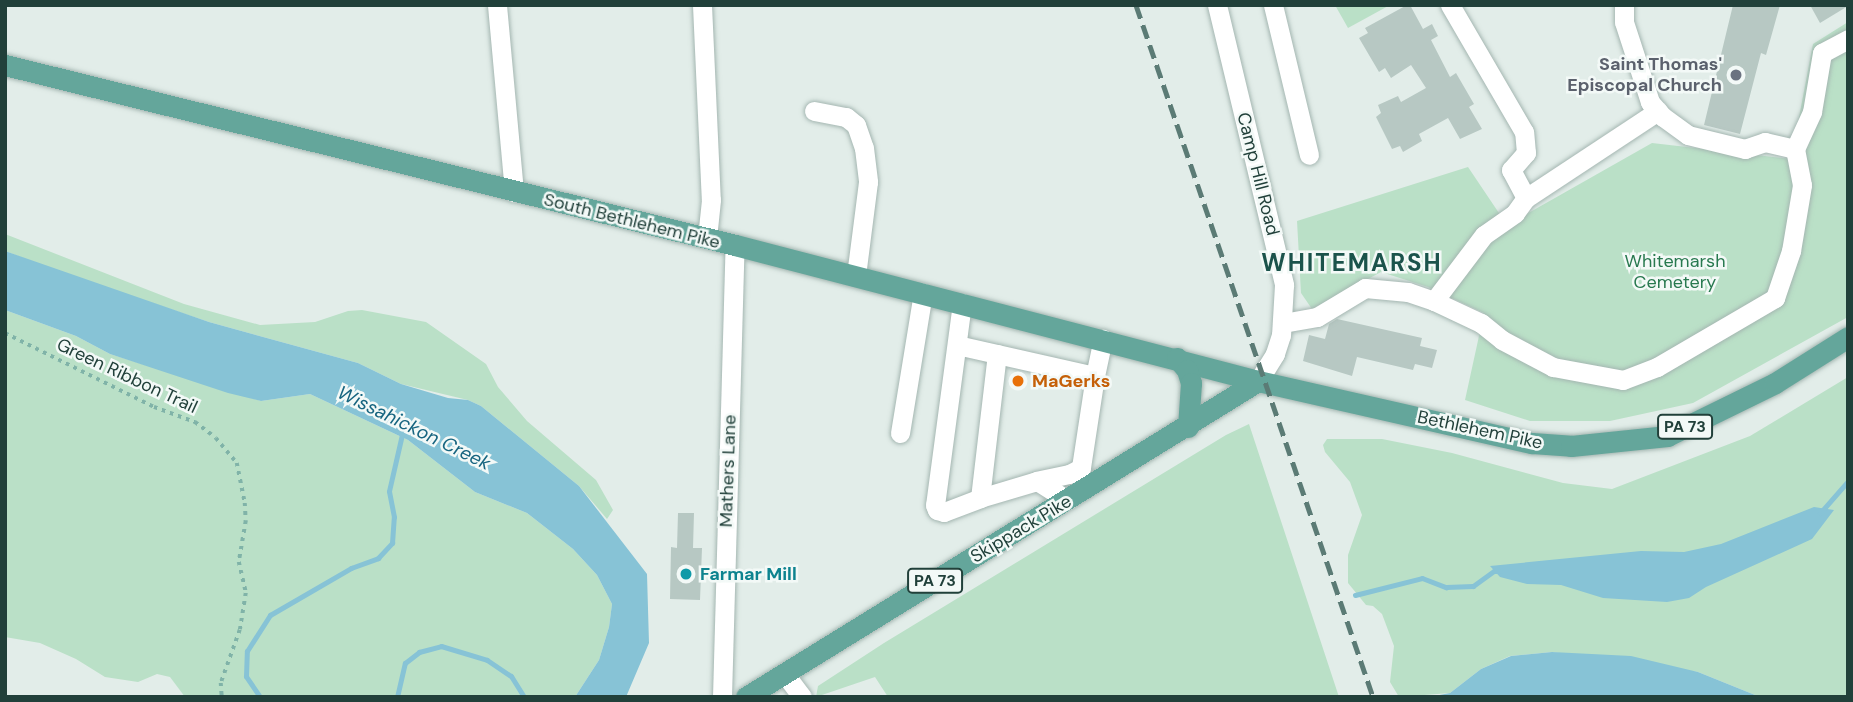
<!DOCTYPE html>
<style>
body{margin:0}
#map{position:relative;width:1853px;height:702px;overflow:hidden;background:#e2ede9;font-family:"DM Sans",sans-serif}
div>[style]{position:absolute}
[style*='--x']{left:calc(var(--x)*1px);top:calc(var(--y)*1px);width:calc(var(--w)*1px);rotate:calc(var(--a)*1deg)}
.green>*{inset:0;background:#bae0c7}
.water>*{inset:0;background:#87c3d6}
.stream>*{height:5px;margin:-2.5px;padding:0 2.5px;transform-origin:2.5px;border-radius:2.5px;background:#87c3d6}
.building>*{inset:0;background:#b7c8c3}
.path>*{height:3.5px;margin-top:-1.75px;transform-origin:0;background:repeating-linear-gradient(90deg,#80b3a8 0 3.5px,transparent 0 8.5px)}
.roads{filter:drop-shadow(0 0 2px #a4b6b1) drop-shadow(0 0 2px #a4b6b1)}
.minor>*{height:19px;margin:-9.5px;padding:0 9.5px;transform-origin:9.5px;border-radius:9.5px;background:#fff}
.major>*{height:21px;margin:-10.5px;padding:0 10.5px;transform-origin:10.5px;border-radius:10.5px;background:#64a69b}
.rail>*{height:5px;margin-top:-2.5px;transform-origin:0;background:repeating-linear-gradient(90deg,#5b7b75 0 14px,transparent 0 21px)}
.dots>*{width:19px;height:19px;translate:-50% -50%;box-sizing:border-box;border:4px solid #f3f9f7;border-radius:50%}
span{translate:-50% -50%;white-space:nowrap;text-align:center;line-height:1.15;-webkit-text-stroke:5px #f3f9f7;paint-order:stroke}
.shield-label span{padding:2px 5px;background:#f3f9f7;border:2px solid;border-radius:5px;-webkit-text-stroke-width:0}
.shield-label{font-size:16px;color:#21403a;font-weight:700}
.worship-label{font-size:18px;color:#5b616d;font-weight:700}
.right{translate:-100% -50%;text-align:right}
.street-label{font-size:18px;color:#21403a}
.park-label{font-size:18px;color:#28794f}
.food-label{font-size:18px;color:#c56008;font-weight:700}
.left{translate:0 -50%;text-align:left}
.culture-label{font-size:18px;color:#0d838f;font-weight:700}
.water-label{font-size:19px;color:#176580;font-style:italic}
.district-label{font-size:24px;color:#1b534b;font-weight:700;letter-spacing:2px}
.frame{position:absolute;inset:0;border:7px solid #21403a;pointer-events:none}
</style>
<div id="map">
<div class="green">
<div style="clip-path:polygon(1335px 5px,1390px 5px,1348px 28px)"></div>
<div style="clip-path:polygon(1848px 22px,1848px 317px,1693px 403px,1610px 421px,1530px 421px,1465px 400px,1484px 313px,1428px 287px,1381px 272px,1312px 309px,1301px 293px,1297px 221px,1468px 167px,1507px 225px,1652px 143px,1791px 159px,1813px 44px)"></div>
<div style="clip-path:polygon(5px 234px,184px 304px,260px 325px,315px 322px,348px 311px,362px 310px,426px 322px,486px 364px,498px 387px,527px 421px,596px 480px,613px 510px,607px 519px,579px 486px,481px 406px,468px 400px,401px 384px,358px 363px,209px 322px,65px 274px,5px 251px)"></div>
<div style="clip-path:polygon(5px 310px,76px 336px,110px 354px,261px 401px,310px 394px,408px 440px,475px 492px,527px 513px,573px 549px,597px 575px,612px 604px,609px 627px,599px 660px,575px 697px,185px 697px,170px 677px,157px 674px,138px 682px,105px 677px,76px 659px,40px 643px,5px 637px)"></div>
<div style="clip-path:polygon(1848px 377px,1848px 697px,1760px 697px,1698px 672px,1552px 652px,1510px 656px,1481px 669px,1450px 693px,1399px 697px,1390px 682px,1394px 646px,1382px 614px,1373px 606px,1366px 605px,1348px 583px,1348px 555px,1362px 515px,1350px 482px,1325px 452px,1323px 445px,1327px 439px,1382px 439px,1452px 453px,1563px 483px,1612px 489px,1750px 436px)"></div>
<div style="clip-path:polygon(1249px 424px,1339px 697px,888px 697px,875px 677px,816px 697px,818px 686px,884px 643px,1226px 435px)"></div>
</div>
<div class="water">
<div style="clip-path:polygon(5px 251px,209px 322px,358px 363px,401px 384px,448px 398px,468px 400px,481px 406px,579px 486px,647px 574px,649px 643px,626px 697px,575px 697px,599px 660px,609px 627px,612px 604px,597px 575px,573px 549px,527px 513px,475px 492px,408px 440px,310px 394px,261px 401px,228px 393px,110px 354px,76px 336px,5px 310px)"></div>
<div style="clip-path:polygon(1814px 507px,1834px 510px,1812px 539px,1706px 587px,1689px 598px,1667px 602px,1603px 598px,1561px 585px,1527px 584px,1500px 577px,1490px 566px,1641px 551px,1684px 552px,1721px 544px)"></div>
<div style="clip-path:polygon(1552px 652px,1631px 656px,1698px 672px,1760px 697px,1429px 697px,1450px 693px,1481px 669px,1511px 656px)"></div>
</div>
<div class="stream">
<div style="--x:1820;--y:513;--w:43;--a:-48.8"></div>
<div style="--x:1355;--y:595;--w:69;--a:-14.2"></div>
<div style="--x:1422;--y:578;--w:26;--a:21"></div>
<div style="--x:1446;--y:587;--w:27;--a:-2"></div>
<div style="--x:1473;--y:586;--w:26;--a:-36"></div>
<div style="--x:1494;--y:571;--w:6;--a:0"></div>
<div style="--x:260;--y:697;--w:25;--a:-124"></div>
<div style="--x:246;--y:676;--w:25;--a:-88"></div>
<div style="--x:247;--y:651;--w:43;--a:-57.4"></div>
<div style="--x:270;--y:615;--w:94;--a:-30.1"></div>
<div style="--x:351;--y:568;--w:29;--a:-20"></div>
<div style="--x:378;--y:558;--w:21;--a:-47"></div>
<div style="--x:392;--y:543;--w:26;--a:-86"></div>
<div style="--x:394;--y:517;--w:26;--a:-101"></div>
<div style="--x:389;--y:491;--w:63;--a:-77.1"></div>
<div style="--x:397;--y:697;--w:35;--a:-77"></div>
<div style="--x:405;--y:663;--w:18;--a:-38"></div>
<div style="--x:419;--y:652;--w:23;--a:-15"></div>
<div style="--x:441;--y:646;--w:48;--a:16.9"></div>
<div style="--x:487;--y:660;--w:29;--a:34"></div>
<div style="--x:511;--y:676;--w:25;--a:58"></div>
</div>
<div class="building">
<div style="clip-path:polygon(1407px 5px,1410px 5px,1423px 29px,1432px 24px,1438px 36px,1431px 40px,1450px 77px,1456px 73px,1474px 104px,1469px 107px,1482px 129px,1460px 139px,1448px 118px,1419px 134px,1422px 141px,1403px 152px,1400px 146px,1392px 149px,1376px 117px,1381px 113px,1378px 105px,1398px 96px,1401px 102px,1426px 88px,1411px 65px,1391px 78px,1385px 68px,1379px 72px,1359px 38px,1368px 33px,1365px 28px)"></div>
<div style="clip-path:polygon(1733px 5px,1780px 5px,1766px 55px,1761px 53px,1740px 134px,1704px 125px)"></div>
<div style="clip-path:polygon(1810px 5px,1848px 5px,1848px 6px,1820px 23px)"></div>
<div style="clip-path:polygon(1337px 319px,1422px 338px,1420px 346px,1437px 350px,1432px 368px,1415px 364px,1413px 370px,1357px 357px,1352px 376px,1303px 361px,1309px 335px,1325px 339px,1329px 324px)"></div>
<div style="clip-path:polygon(678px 513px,694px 513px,693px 548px,702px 548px,700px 600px,670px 599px,671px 547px,677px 548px)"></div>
</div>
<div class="path">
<div style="--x:5;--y:333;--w:166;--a:26.4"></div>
<div style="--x:154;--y:407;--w:44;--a:20.1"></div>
<div style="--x:195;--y:422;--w:26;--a:37"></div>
<div style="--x:216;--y:438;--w:33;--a:50"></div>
<div style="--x:237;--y:463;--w:41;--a:78.7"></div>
<div style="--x:245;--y:503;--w:18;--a:87"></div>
<div style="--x:246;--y:521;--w:42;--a:99.7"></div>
<div style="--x:239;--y:562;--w:32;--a:77"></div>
<div style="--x:246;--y:593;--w:37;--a:99"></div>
<div style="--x:240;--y:630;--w:56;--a:109.7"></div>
<div style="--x:221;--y:683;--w:14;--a:86"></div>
</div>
<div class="roads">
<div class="minor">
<div style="--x:497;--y:5;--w:188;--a:84.8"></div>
<div style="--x:702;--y:5;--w:195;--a:87.4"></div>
<div style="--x:711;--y:200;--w:39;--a:96"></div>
<div style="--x:1217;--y:5;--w:288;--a:76.5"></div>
<div style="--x:1284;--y:285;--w:50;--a:93.4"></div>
<div style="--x:1281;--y:335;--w:20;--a:108"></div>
<div style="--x:1275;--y:354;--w:32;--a:122"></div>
<div style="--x:1273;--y:5;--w:154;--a:76.5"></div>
<div style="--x:814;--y:111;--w:33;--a:11"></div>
<div style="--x:846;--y:117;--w:13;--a:39"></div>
<div style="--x:856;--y:125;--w:24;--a:71"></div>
<div style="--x:864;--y:148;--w:34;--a:83"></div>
<div style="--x:868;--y:182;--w:95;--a:97.3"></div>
<div style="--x:1795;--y:149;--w:41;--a:-65.3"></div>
<div style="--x:1812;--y:112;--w:60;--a:-80.4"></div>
<div style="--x:1822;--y:53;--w:30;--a:-28"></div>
<div style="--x:1526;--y:198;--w:158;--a:-33.4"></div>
<div style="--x:1434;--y:301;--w:83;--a:-52.9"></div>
<div style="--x:1484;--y:235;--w:38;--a:-35"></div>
<div style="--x:1515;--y:213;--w:19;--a:-54"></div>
<div style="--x:1526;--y:198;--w:32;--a:-118"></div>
<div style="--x:1511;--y:170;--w:23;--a:-49"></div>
<div style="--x:1526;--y:153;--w:21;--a:-95"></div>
<div style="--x:1524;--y:132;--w:147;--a:-120.2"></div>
<div style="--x:962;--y:303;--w:204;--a:97.6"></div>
<div style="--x:935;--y:505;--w:5;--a:68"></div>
<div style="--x:937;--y:510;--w:7;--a:16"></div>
<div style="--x:944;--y:512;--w:39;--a:-21"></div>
<div style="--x:980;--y:498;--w:59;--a:-16.6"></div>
<div style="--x:1037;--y:481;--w:36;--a:32"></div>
<div style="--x:1283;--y:323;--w:35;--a:-10"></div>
<div style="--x:1317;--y:317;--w:56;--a:-31.1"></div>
<div style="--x:1365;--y:288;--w:43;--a:5.3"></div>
<div style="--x:1408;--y:292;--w:28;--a:19"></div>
<div style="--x:1434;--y:301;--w:52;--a:25.1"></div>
<div style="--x:1481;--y:323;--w:27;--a:39"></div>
<div style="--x:1502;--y:340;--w:58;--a:27.9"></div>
<div style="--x:1553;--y:367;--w:71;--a:10.5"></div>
<div style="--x:1623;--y:380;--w:36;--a:-21"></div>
<div style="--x:1657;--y:367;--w:137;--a:-30.3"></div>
<div style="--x:1775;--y:298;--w:50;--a:-71.2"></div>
<div style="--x:1791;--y:251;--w:67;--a:-80.5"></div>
<div style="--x:1802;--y:185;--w:37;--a:-101"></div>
<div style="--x:1795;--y:149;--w:31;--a:-167"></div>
<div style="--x:1765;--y:142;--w:21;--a:161"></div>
<div style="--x:1745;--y:149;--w:59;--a:-166.2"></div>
<div style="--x:1688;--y:135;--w:31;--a:-144"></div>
<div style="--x:1663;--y:117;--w:20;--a:-131"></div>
<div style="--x:1650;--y:102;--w:84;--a:-108"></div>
<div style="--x:1624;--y:22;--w:17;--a:-90"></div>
<div style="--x:957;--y:345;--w:141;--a:12.7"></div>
<div style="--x:1095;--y:376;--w:93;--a:98.7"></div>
<div style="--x:1081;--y:468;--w:13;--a:153"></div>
<div style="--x:1069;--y:474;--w:33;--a:168"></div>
<div style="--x:1095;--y:376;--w:38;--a:-78"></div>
<div style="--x:900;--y:433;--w:142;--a:-80.7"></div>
<div style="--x:980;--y:498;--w:145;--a:-83.3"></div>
<div style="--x:784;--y:673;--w:30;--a:53"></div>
<div style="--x:722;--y:697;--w:452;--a:-88.4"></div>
</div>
<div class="major">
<div style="--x:5;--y:65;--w:752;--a:13.85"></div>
<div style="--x:735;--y:245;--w:540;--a:14.58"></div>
<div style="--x:1258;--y:381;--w:281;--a:12.8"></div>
<div style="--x:1532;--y:443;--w:39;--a:4"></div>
<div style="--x:1571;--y:446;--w:97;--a:-5.9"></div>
<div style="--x:1667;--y:436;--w:120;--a:-26.1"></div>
<div style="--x:1775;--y:383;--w:86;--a:-32.2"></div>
<div style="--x:1177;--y:358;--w:16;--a:50"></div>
<div style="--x:1187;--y:370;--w:14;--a:73"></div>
<div style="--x:1191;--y:383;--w:44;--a:93.9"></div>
<div style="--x:746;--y:697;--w:602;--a:-31.68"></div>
</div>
</div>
<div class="rail">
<div style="--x:1136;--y:5;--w:731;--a:71.09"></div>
</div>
<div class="dots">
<div style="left:1736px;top:75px;background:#6b7280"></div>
<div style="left:1018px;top:381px;background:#e8710a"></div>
<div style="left:686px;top:574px;background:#0f9aa8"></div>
</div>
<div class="shield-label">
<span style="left:1685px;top:427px">PA 73</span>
<span style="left:935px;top:581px">PA 73</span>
</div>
<div class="worship-label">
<span class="right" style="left:1722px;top:75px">Saint Thomas'<br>Episcopal Church</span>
</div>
<div class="street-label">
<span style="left:1258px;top:174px;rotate:76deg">Camp Hill Road</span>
<span style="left:632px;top:221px;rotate:14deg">South Bethlehem Pike</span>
<span style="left:127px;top:376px;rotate:25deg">Green Ribbon Trail</span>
<span style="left:1480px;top:430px;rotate:12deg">Bethlehem Pike</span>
<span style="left:728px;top:471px;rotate:-88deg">Mathers Lane</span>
<span style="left:1021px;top:529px;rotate:-31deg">Skippack Pike</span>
</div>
<div class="park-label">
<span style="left:1675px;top:272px">Whitemarsh<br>Cemetery</span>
</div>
<div class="food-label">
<span class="left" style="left:1032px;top:381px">MaGerks</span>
</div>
<div class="culture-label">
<span class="left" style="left:700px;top:574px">Farmar Mill</span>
</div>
<div class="water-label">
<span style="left:414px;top:428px;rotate:26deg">Wissahickon Creek</span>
</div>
<div class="district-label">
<span style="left:1352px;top:263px">WHITEMARSH</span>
</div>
<div class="frame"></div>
</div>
